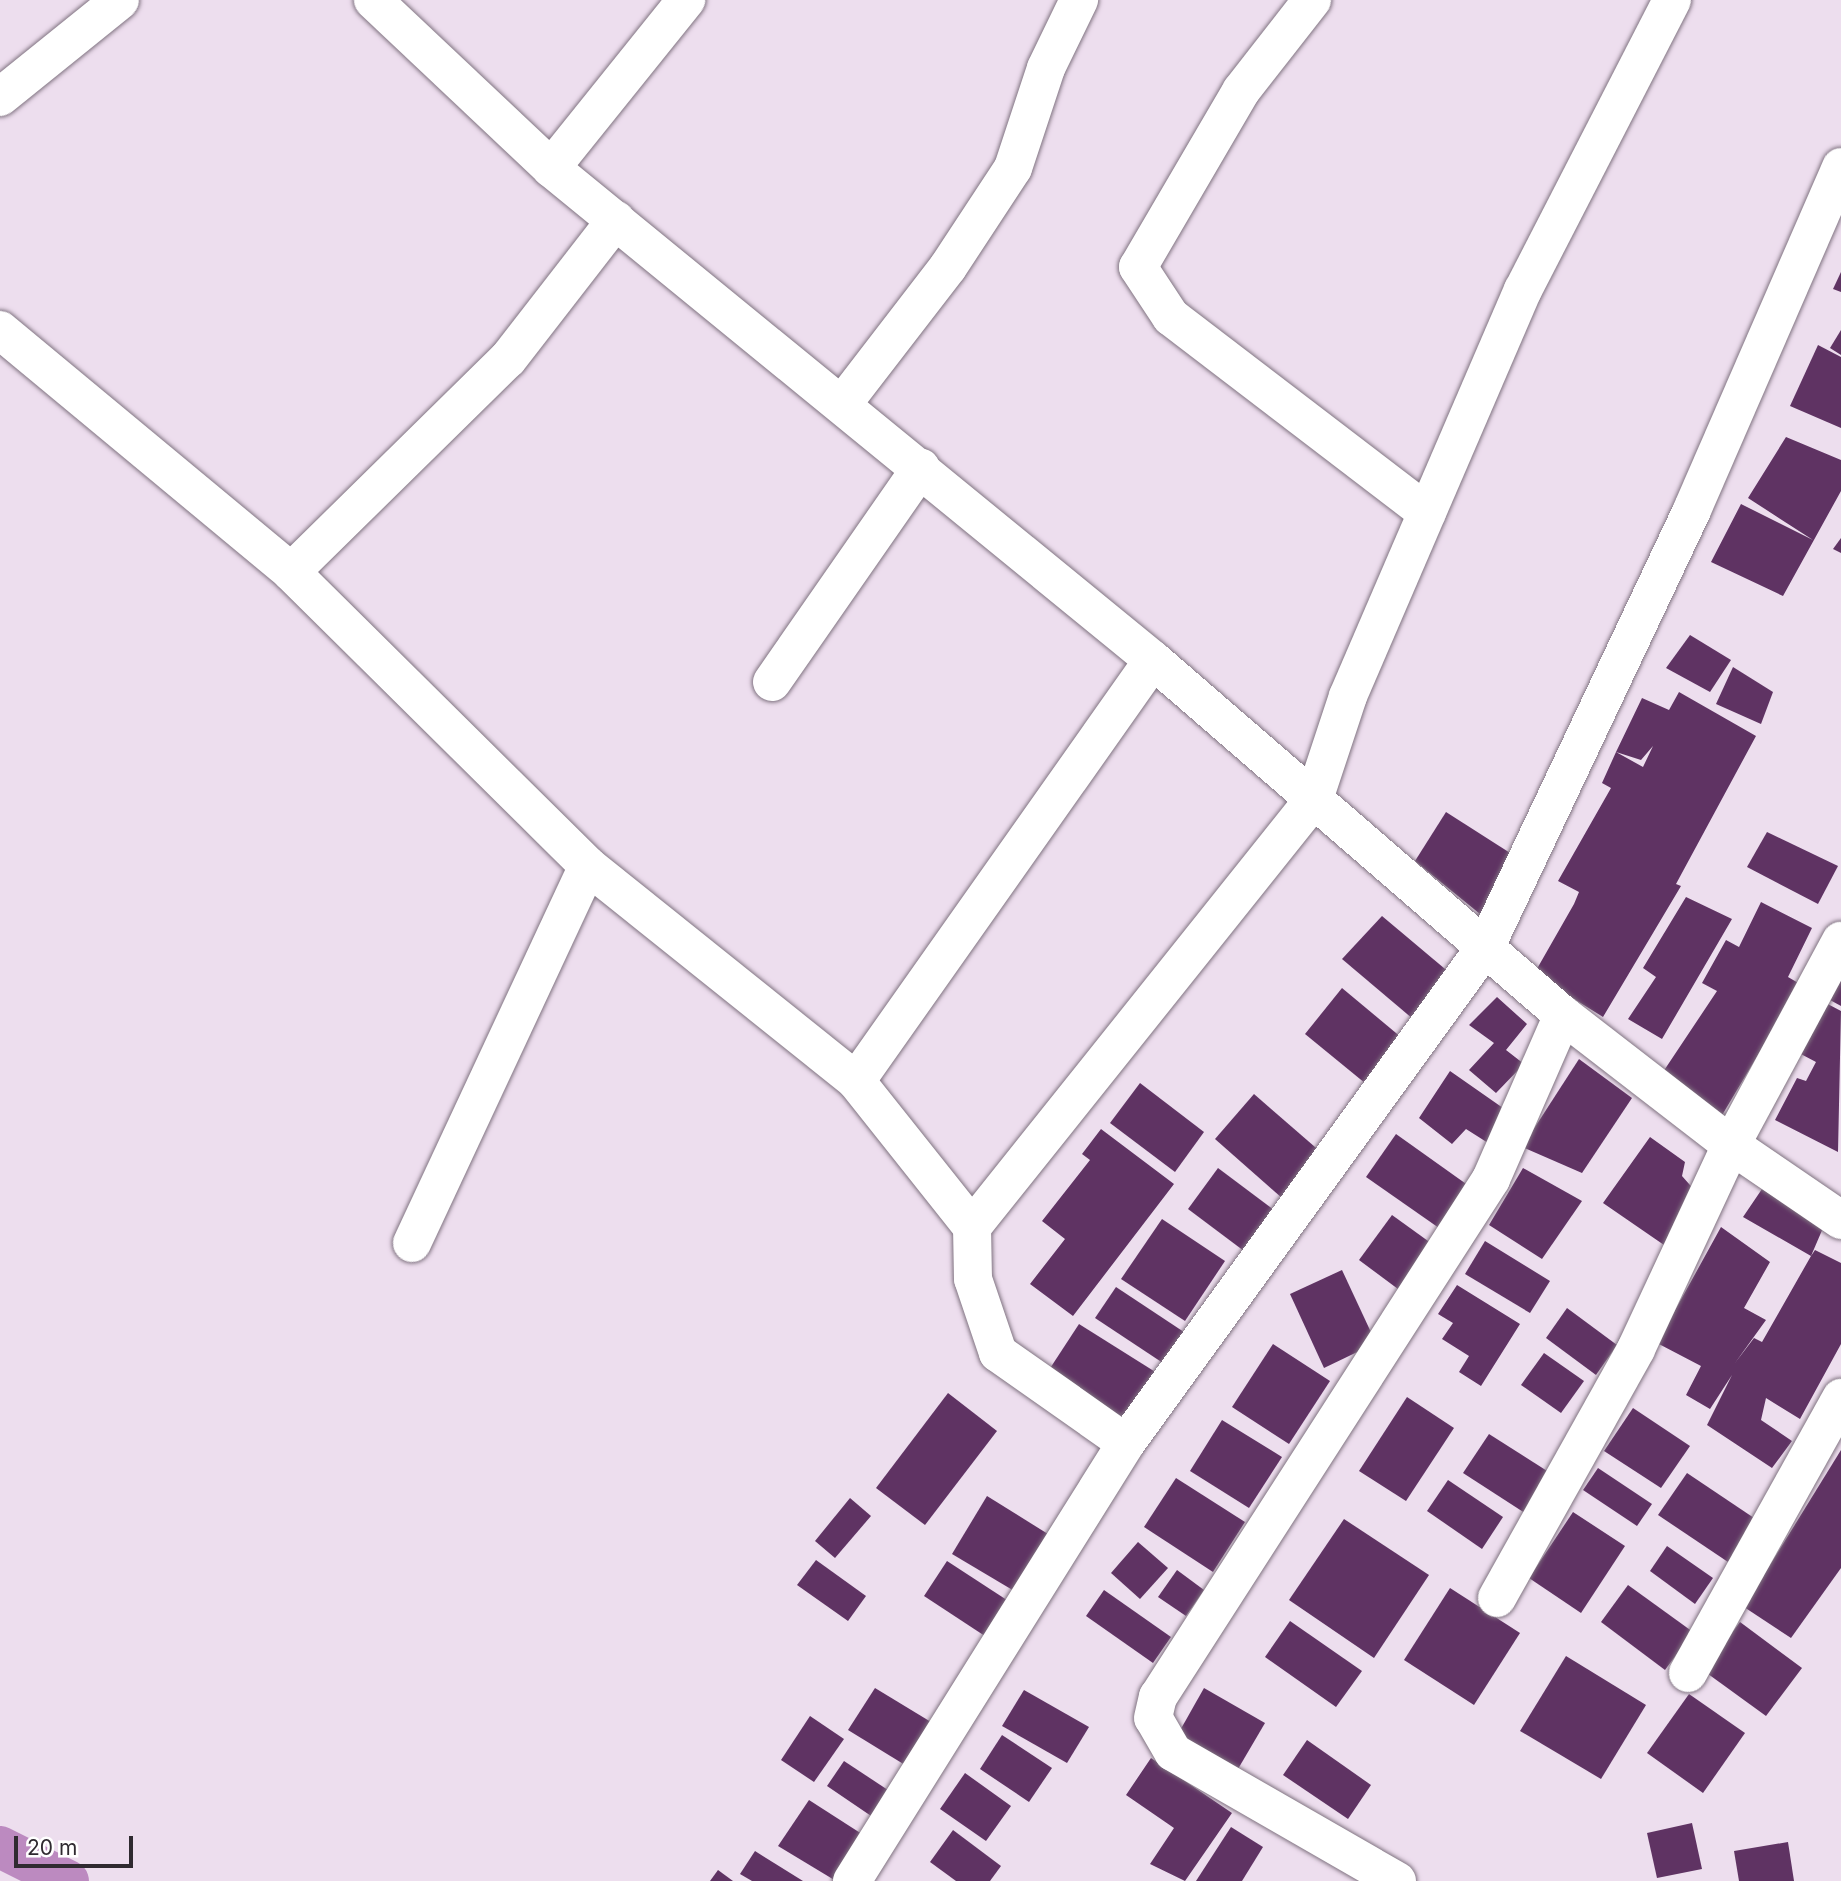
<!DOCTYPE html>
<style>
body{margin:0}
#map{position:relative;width:1841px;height:1881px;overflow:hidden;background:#eddeee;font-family:Inter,sans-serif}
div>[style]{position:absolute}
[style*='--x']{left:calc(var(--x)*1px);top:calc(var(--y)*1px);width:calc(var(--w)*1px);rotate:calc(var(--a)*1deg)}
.canal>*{height:42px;margin:-21px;padding:0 21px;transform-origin:21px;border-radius:21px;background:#bc8ac0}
.building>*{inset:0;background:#5f3363}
.roads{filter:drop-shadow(0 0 2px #807381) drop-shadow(0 0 2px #807381)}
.street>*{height:38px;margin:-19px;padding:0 19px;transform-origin:19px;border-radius:19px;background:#fff}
span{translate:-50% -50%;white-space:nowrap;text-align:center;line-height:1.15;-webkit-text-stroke:7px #fff;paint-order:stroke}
.scale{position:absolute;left:14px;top:1836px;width:119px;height:32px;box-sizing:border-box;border:4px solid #2f2a30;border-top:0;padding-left:9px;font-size:21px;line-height:24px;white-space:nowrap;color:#2f2a30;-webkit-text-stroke:5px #fff;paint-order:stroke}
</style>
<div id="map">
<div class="canal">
<div style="--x:0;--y:1847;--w:76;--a:26.6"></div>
</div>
<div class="building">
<div style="clip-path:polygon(1841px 272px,1841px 292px,1833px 289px)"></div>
<div style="clip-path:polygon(1841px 330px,1841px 355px,1830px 348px)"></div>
<div style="clip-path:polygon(1818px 345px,1841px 357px,1841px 428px,1790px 406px)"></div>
<div style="clip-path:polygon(1786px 437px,1841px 460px,1841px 491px,1783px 596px,1711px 562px,1741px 504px,1813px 540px,1748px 498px)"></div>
<div style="clip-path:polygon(1841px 538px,1841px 553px,1833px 549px)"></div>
<div style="clip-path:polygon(1690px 635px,1731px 660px,1710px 692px,1666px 668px)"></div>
<div style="clip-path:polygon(1733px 667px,1773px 692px,1761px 724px,1716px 704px)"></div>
<div style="clip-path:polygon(1679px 692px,1756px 736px,1676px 884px,1681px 886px,1603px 1017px,1534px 974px,1574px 904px,1579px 892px,1558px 881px,1611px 788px,1602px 783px,1616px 752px,1643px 767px,1653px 746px,1641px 760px,1616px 752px,1642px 698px,1669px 710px)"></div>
<div style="clip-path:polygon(1446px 812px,1518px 858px,1491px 923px,1415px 861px)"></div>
<div style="clip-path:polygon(1767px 832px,1838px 866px,1818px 904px,1747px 867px)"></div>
<div style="clip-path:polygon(1686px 897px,1732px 919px,1662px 1039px,1628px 1019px,1656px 977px,1643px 968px)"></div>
<div style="clip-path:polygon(1761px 902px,1812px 928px,1788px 977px,1800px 984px,1721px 1117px,1661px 1075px,1717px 991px,1702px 983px,1726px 940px,1739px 947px)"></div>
<div style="clip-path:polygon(1382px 916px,1451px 974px,1413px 1019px,1342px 959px)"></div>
<div style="clip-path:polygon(1841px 970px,1841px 1006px,1830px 1000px)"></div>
<div style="clip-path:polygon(1342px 988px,1408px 1043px,1371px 1088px,1305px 1034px)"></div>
<div style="clip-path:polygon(1497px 997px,1527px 1024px,1506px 1050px,1524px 1064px,1496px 1093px,1469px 1070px,1494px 1043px,1469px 1025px)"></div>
<div style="clip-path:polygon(1822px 1001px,1841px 1011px,1838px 1152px,1775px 1120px,1797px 1078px,1806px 1081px,1816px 1062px,1797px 1052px)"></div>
<div style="clip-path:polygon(1579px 1059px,1632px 1098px,1582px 1173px,1522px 1147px)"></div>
<div style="clip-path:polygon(1450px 1071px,1513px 1115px,1496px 1148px,1466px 1129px,1452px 1144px,1419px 1118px)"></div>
<div style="clip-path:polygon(1140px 1083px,1204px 1132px,1175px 1172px,1110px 1123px)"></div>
<div style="clip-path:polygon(1254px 1094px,1330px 1160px,1290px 1205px,1215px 1139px)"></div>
<div style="clip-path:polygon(1101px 1129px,1174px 1184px,1073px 1316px,1030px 1284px,1065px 1239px,1042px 1221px,1090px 1160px,1082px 1154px)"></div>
<div style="clip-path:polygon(1396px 1134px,1469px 1186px,1439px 1228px,1366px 1177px)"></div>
<div style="clip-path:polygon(1650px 1137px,1685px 1162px,1682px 1176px,1697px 1193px,1664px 1245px,1603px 1203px)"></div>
<div style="clip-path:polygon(1218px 1168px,1278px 1213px,1248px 1254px,1188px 1209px)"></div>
<div style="clip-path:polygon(1523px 1168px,1582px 1201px,1542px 1259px,1489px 1225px)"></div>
<div style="clip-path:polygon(1762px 1189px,1823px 1228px,1811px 1256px,1815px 1250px,1841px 1263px,1841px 1344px,1800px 1419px,1766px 1398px,1761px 1420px,1792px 1441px,1772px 1468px,1707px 1425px,1732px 1375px,1710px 1409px,1686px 1395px,1701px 1366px,1657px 1343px,1721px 1227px,1770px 1262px,1744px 1308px,1766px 1320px,1735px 1363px,1754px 1338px,1762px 1342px,1811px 1256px,1743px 1217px)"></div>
<div style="clip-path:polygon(1392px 1215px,1435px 1246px,1402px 1292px,1359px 1260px)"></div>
<div style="clip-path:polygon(1162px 1219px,1225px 1261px,1185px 1321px,1121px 1279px)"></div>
<div style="clip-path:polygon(1485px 1241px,1550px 1281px,1530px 1313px,1465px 1274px)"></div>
<div style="clip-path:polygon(1342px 1270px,1376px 1343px,1324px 1368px,1290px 1294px)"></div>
<div style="clip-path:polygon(1457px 1285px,1520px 1324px,1481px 1386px,1459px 1372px,1469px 1356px,1442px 1339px,1453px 1323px,1438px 1314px)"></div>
<div style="clip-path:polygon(1116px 1287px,1193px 1338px,1172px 1369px,1095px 1318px)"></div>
<div style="clip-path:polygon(1567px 1308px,1617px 1345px,1596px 1375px,1546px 1338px)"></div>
<div style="clip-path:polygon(1079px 1324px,1157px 1373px,1123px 1425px,1045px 1376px)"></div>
<div style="clip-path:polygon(1273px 1344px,1330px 1381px,1289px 1444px,1232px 1407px)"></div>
<div style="clip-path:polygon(1544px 1353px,1584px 1381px,1561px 1413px,1521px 1385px)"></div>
<div style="clip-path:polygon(948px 1393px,997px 1431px,925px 1525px,876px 1488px)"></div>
<div style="clip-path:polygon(1407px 1397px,1454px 1428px,1406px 1501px,1359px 1471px)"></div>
<div style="clip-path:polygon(1633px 1408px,1690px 1446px,1661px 1488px,1604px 1451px)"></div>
<div style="clip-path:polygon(1222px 1420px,1282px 1457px,1249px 1508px,1190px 1471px)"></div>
<div style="clip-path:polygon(1489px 1434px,1555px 1476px,1528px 1515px,1463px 1473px)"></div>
<div style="clip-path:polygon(1841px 1450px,1841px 1568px,1791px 1638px,1744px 1607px)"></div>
<div style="clip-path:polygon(1598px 1468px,1652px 1504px,1637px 1526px,1583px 1490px)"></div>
<div style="clip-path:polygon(1687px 1473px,1757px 1520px,1728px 1562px,1658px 1515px)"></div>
<div style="clip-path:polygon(1176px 1478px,1245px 1522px,1213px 1572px,1144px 1527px)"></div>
<div style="clip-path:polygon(1448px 1480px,1503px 1517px,1482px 1549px,1427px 1511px)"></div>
<div style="clip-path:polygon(987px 1496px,1056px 1539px,1021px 1595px,952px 1554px)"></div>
<div style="clip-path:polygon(850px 1498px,871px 1516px,835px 1558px,815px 1541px)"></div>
<div style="clip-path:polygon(1573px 1512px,1625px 1546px,1581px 1613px,1529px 1578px)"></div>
<div style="clip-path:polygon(1344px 1519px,1429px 1575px,1374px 1658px,1289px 1600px)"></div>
<div style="clip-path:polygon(1138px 1542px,1168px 1568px,1140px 1599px,1111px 1573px)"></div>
<div style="clip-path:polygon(1667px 1546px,1713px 1578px,1695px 1604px,1650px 1571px)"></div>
<div style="clip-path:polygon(816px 1560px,866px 1596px,848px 1621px,797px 1585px)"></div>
<div style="clip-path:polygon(947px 1561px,1016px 1606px,994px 1642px,924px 1596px)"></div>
<div style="clip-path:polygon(1177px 1570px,1204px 1590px,1186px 1616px,1158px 1597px)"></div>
<div style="clip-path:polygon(1628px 1585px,1693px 1632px,1665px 1670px,1601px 1622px)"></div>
<div style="clip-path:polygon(1450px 1588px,1520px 1633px,1474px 1705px,1404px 1660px)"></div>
<div style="clip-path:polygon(1104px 1590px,1171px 1637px,1153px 1663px,1086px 1616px)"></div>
<div style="clip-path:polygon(1290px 1621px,1362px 1671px,1336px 1707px,1265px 1657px)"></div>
<div style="clip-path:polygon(1740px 1622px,1802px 1668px,1766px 1716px,1704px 1671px)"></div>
<div style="clip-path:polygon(1566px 1656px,1646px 1705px,1601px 1779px,1520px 1731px)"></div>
<div style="clip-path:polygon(875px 1688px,931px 1722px,905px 1765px,848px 1730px)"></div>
<div style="clip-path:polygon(1204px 1688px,1265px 1723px,1238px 1769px,1178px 1734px)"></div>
<div style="clip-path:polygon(1024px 1690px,1089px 1727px,1067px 1763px,1002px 1726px)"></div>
<div style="clip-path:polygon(1689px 1694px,1745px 1733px,1703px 1793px,1647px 1753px)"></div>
<div style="clip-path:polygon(810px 1716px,844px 1739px,814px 1782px,781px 1760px)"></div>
<div style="clip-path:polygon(1002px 1735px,1052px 1768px,1029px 1802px,980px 1769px)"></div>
<div style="clip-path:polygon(1307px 1740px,1371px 1785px,1348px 1819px,1283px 1775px)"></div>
<div style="clip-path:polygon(1151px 1758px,1232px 1813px,1185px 1881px,1150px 1864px,1174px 1828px,1126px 1795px)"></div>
<div style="clip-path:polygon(844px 1761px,894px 1794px,877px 1820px,827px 1786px)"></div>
<div style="clip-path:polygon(965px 1773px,1011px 1806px,986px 1841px,940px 1809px)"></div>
<div style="clip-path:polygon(809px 1800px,865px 1836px,836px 1881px,778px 1846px)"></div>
<div style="clip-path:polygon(1692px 1823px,1702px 1869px,1657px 1878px,1647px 1833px)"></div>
<div style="clip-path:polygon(1231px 1827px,1263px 1847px,1242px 1881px,1196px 1881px)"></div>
<div style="clip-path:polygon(953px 1830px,1001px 1866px,990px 1881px,956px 1881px,930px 1862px)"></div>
<div style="clip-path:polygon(1788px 1842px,1794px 1881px,1739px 1881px,1734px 1851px)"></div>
<div style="clip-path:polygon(755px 1851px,803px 1881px,752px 1881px,740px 1874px)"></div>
<div style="clip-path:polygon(718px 1870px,733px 1881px,710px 1881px)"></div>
</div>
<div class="roads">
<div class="street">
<div style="--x:373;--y:0;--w:245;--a:43.3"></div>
<div style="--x:551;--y:168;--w:777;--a:39.26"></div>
<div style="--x:1153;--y:660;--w:542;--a:40.89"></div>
<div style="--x:1563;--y:1015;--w:212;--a:37.7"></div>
<div style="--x:1731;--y:1145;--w:133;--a:34.3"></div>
<div style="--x:1312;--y:0;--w:115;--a:128"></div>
<div style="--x:1241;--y:91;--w:204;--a:120.3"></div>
<div style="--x:1138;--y:267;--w:60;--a:56.6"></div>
<div style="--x:1171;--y:317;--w:322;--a:37.4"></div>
<div style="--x:0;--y:97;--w:154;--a:-38.9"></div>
<div style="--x:551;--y:168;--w:216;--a:-51.2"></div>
<div style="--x:0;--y:330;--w:378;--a:39.7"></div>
<div style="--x:291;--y:572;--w:418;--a:44.7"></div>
<div style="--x:588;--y:866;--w:344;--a:38.7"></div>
<div style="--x:856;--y:1081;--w:186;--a:51.5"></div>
<div style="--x:972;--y:1227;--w:52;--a:88.9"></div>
<div style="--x:973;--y:1279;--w:78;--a:71.3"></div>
<div style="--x:998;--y:1353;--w:156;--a:35.1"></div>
<div style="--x:844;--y:402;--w:170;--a:-52.4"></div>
<div style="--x:948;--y:267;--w:118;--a:-56.7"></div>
<div style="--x:1013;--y:168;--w:105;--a:-71.7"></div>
<div style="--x:1046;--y:68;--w:76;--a:-64.1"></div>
<div style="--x:291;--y:572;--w:304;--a:-44.5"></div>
<div style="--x:508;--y:359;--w:176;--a:-52.2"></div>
<div style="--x:772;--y:682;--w:261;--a:-55.2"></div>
<div style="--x:856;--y:1081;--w:515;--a:-54.8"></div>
<div style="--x:972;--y:1227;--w:548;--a:-51.37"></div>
<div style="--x:1314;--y:799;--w:108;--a:-71.7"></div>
<div style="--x:1348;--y:696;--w:442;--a:-66.7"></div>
<div style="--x:1523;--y:290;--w:326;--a:-62.8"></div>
<div style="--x:412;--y:1243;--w:416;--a:-65"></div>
<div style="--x:1497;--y:1598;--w:285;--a:-60.8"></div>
<div style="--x:1636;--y:1349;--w:225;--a:-65"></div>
<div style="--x:1731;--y:1145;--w:232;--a:-61.7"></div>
<div style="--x:1688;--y:1673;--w:315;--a:-60.9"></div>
<div style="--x:852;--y:1881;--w:517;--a:-57.97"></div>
<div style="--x:1126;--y:1443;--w:614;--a:-54.08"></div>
<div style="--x:1486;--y:946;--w:482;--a:-64.7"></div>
<div style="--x:1692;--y:510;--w:374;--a:-66.5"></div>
<div style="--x:1397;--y:1881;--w:258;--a:-150.1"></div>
<div style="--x:1173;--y:1752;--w:39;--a:-120"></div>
<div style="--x:1153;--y:1718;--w:22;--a:-77"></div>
<div style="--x:1158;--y:1697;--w:616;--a:-57.26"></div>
<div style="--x:1491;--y:1179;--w:179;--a:-66.3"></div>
</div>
</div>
<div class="scale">20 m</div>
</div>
